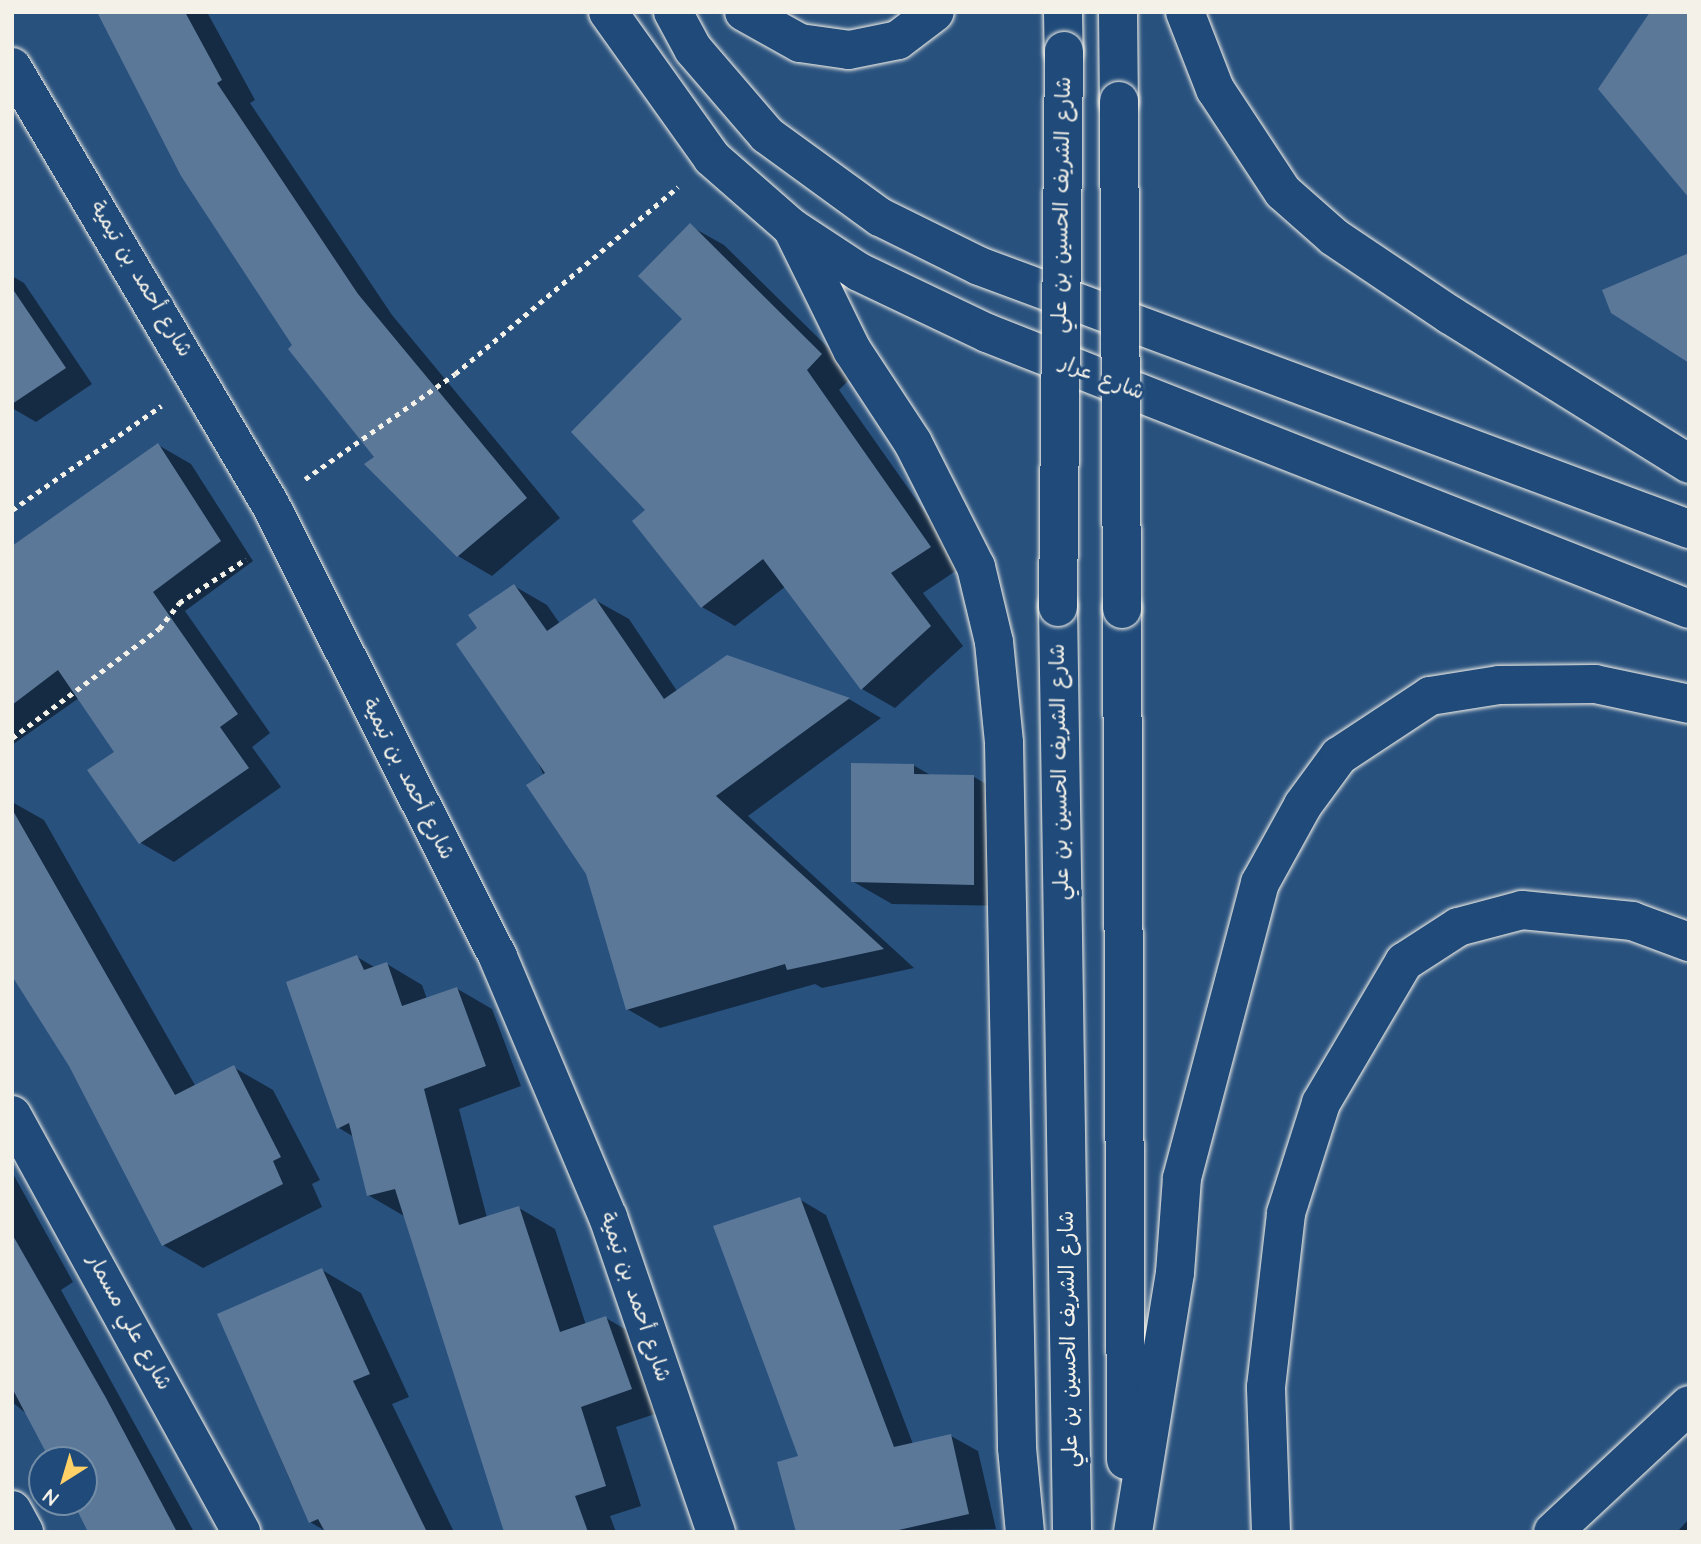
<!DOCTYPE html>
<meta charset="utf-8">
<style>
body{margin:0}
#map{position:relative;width:1701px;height:1544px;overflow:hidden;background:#28517e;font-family:"Architects Daughter","Playpen Sans Arabic",sans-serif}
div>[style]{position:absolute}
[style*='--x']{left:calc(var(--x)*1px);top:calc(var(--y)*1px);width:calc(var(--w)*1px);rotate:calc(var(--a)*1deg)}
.shadow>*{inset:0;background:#0007}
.building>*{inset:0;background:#5b7899}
.path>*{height:4.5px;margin-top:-2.25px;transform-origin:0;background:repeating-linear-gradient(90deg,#f4f1e8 0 5px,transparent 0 10px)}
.roads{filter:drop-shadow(0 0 2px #f4f1e8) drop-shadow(0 0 2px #f4f1e8)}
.minor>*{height:38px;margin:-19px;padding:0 19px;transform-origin:19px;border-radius:19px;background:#1f4a7a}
.major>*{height:38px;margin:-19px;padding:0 19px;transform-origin:19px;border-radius:19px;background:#1f4a7a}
.bridges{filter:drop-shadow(0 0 2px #f4f1e8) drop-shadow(0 0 2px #f4f1e8)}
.major-bridge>*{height:38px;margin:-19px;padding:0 19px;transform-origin:19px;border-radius:19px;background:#1f4a7a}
span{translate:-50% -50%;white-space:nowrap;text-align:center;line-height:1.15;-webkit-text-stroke:6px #1f4a7a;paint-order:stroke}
.street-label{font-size:21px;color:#f4f1e8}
.frame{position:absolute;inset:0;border:14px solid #f4f1e8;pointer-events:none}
.north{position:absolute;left:28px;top:1446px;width:70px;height:70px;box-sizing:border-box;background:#1f4a7a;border:2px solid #748da6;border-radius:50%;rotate:217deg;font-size:19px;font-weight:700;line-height:28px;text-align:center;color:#f4f1e8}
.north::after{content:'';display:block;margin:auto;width:24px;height:32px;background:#ffd166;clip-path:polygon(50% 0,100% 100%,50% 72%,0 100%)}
</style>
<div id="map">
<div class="shadow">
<div style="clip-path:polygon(99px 12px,207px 12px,255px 100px,250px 103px,392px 315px,560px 518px,492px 576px,458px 556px,295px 346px)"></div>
<div style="clip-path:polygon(690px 226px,724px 245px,855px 374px,839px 390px,963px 566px,923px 593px,963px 646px,895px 708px,862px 689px,786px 586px,735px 626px,702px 607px,648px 510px,684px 319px)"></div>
<div style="clip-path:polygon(12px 276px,24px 283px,92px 384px,36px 422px,12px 408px)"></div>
<div style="clip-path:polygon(158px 445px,191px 464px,253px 561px,185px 611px,270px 733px,252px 747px,281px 787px,174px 862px,141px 843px,117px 752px,79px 698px,12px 745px,12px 567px)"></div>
<div style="clip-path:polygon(514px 586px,547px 605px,560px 624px,595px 600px,629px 619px,677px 691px,727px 657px,849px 699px,881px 718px,748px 816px,914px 968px,822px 988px,815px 984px,660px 1028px,627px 1009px,587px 873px,479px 629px)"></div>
<div style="clip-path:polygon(913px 765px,932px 776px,974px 777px,1014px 800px,1013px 906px,892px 904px,852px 881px)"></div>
<div style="clip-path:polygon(12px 802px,44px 820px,196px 1087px,233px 1067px,273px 1090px,320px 1180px,312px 1184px,322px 1207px,203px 1268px,163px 1245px,71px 1065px,12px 968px)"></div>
<div style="clip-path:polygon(357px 957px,376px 968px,387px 964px,422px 985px,427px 999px,456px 988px,492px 1009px,521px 1086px,459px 1109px,487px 1218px,519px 1208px,555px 1229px,586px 1325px,606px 1318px,642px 1339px,667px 1410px,616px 1427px,641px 1506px,610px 1516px,616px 1532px,506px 1532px,404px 1216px,368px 1195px,354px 1137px,339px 1128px)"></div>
<div style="clip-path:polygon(12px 1172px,73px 1282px,61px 1290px,194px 1532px,100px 1532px,75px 1502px,84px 1502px,84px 1460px,52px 1460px,28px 1415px,12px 1402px)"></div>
<div style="clip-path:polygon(799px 1199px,826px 1215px,913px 1444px,951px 1436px,978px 1451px,996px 1529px,798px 1532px)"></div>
<div style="clip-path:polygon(322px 1270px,361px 1293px,409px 1397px,392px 1404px,454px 1532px,327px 1532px,310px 1522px,292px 1485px,219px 1315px)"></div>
<div style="clip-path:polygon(1689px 1519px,1689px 1532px,1677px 1532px)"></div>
</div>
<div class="building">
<div style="clip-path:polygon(97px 12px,185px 12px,222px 80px,217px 83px,358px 294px,527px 498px,457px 557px,364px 464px,374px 457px,288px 349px,292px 345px,181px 176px)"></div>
<div style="clip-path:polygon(1650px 12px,1689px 12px,1689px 198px,1598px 89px)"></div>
<div style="clip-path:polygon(690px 223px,822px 354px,807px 370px,931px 547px,891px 573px,931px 626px,861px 690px,763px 559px,701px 608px,632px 521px,645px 510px,571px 432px,682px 319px,638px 276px)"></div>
<div style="clip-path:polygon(1689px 253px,1689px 363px,1611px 313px,1602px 290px)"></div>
<div style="clip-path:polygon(12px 288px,66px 368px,12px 404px)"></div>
<div style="clip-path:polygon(158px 443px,221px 541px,153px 592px,238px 714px,220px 727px,249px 768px,139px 844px,87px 770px,114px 752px,58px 670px,12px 705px,12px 546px)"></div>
<div style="clip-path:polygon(514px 584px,547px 631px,595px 598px,664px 699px,727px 655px,850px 698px,716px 796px,884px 949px,787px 970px,785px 964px,626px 1010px,586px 874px,526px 785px,545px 773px,456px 644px,477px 628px,468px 615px)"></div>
<div style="clip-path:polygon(851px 763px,914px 764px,914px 774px,974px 775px,974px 885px,851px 882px)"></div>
<div style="clip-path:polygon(12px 809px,175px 1095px,234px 1065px,281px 1157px,273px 1161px,283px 1184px,162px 1246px,69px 1066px,12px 976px)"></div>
<div style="clip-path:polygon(357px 955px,364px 970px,387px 962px,402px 1006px,457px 987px,486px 1066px,424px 1089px,459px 1225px,519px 1206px,560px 1332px,606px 1316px,632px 1389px,581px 1407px,606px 1486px,575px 1496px,588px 1532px,504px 1532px,395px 1189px,367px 1196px,349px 1123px,337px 1129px,286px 982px)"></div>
<div style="clip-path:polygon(800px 1197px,894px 1447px,951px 1434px,969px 1514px,890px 1532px,796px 1532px,777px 1462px,798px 1456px,713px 1226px)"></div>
<div style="clip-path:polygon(12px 1234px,106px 1398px,177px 1532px,88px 1532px,73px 1502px,84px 1502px,84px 1460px,50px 1460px,12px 1388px)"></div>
<div style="clip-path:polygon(322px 1268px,370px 1374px,353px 1381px,427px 1532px,325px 1532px,318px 1519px,309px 1523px,217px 1314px)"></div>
</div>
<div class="path">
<div style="--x:305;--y:479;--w:183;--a:-35"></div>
<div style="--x:455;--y:374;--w:291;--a:-40"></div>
<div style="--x:12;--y:510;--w:182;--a:-34.9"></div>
<div style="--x:12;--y:738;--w:183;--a:-36.6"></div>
<div style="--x:159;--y:629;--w:33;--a:-52"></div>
<div style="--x:179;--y:603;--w:80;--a:-33.3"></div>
</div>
<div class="roads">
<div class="minor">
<div style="--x:12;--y:67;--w:507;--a:59.44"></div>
<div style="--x:270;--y:504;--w:507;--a:63.28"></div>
<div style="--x:498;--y:957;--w:282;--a:67.1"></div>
<div style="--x:608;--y:1217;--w:333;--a:71.1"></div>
<div style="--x:12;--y:1115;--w:476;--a:61.2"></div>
<div style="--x:12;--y:1510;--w:25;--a:61"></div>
<div style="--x:1271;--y:1532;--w:145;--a:-92"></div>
<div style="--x:1266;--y:1387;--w:175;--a:-83.4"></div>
<div style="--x:1286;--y:1213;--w:115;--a:-72.3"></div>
<div style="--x:1321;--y:1103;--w:164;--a:-59.5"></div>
<div style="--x:1404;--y:962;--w:64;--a:-32.9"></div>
<div style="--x:1458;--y:927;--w:66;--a:-14.9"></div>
<div style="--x:1522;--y:910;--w:111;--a:5.7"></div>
<div style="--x:1632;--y:921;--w:61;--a:20.2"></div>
<div style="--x:1553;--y:1532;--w:186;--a:-43"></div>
</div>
<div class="major">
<div style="--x:608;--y:12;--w:179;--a:54.5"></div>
<div style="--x:712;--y:158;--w:106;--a:41.2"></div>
<div style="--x:792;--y:228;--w:80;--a:33.3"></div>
<div style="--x:859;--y:272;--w:142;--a:25.5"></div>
<div style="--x:987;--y:333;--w:754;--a:21.46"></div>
<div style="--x:673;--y:12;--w:42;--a:61.6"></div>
<div style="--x:693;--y:49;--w:113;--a:49.3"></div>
<div style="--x:767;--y:135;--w:140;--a:36"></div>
<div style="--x:880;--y:217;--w:110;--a:26.3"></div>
<div style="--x:979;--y:266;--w:757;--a:20.33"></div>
<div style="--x:744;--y:12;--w:64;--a:29"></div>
<div style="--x:800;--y:43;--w:49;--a:8.1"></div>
<div style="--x:849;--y:50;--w:50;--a:-11.5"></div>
<div style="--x:898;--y:40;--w:46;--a:-37.1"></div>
<div style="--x:1063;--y:12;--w:39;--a:89"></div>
<div style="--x:1118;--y:12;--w:89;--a:89.4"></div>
<div style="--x:1185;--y:12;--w:83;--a:68.7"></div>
<div style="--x:1215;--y:89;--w:123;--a:56.6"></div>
<div style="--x:1283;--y:192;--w:68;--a:41.4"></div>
<div style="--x:1334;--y:237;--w:140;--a:33.9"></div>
<div style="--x:1450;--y:315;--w:282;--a:31.9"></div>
<div style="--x:792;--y:228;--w:136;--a:63.8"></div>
<div style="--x:852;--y:350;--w:111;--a:56.7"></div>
<div style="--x:913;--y:443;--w:139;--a:63.1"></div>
<div style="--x:976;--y:567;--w:77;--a:76.5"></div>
<div style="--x:994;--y:642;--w:101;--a:84.3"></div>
<div style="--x:1004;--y:743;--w:705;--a:88.94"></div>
<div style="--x:1017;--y:1448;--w:84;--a:84.6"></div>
<div style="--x:1058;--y:607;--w:925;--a:89.13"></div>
<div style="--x:1122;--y:609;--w:851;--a:89.73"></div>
<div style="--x:1133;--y:1532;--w:262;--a:-80.8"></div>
<div style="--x:1175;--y:1273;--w:95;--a:-85.8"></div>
<div style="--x:1182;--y:1178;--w:305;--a:-75.2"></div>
<div style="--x:1260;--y:883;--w:89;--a:-61.1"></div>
<div style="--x:1303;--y:805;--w:61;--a:-53.7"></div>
<div style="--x:1339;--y:756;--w:109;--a:-33.4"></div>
<div style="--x:1430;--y:696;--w:70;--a:-9.1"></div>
<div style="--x:1499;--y:685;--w:96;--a:-0.6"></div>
<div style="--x:1595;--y:684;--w:96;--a:12"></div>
</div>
</div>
<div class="bridges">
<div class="major-bridge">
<div style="--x:1119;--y:101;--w:508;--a:89.66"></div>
<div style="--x:1058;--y:607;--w:556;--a:-89.38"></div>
</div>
</div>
<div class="street-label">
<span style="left:1062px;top:205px;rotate:-89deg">شارع الشريف الحسين بن علي</span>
<span style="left:141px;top:279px;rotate:59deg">شارع أحمد بن تيمية</span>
<span style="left:1102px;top:378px;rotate:21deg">شارع عرار</span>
<span style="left:1060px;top:772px;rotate:-91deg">شارع الشريف الحسين بن علي</span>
<span style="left:408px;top:779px;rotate:63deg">شارع أحمد بن تيمية</span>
<span style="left:635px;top:1297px;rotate:71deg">شارع أحمد بن تيمية</span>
<span style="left:129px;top:1322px;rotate:61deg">شارع علي مسمار</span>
<span style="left:1069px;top:1339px;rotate:-91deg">شارع الشريف الحسين بن علي</span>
</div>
<div class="frame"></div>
<div class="north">N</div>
</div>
